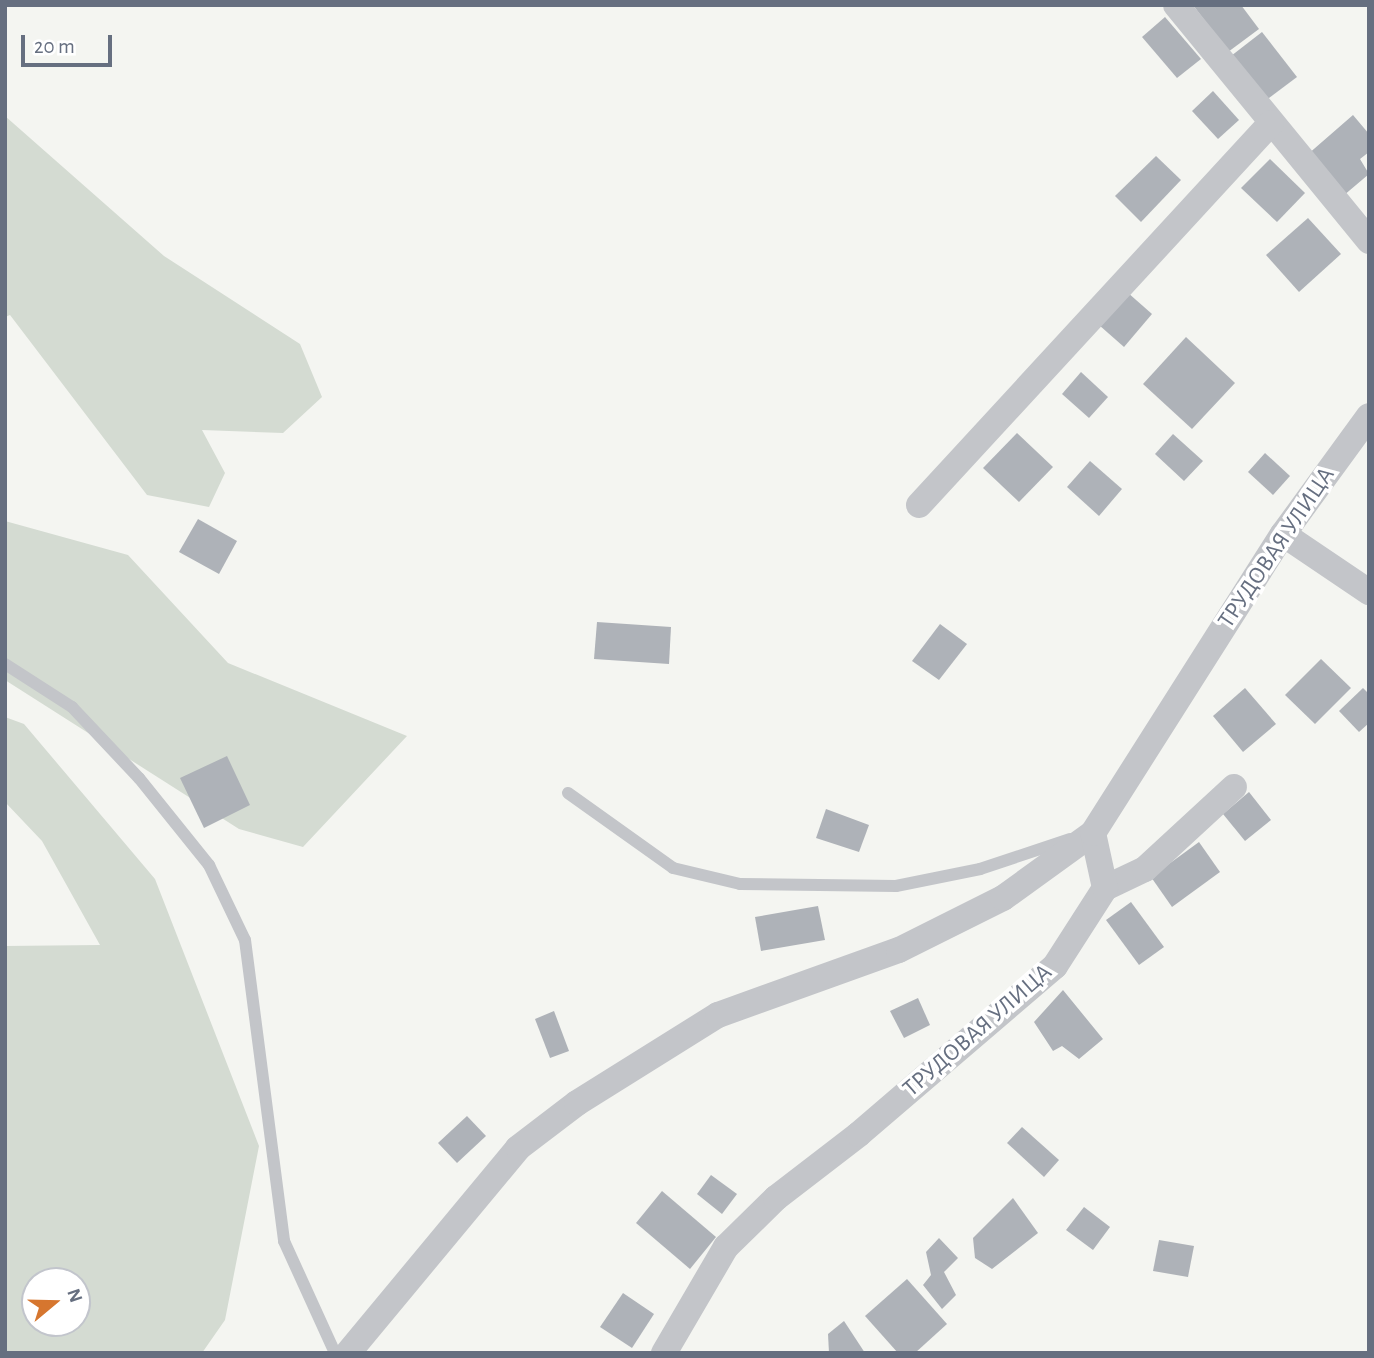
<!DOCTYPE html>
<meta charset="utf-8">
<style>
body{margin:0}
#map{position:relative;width:1374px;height:1358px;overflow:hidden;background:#f4f5f1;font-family:"Alegreya Sans",sans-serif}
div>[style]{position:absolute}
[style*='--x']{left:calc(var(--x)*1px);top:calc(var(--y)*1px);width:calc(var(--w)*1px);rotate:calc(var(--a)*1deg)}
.green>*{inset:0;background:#d4dbd2}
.building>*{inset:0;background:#aeb2b8}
.lane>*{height:12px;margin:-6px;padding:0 6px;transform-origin:6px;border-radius:6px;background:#c3c5c9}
.street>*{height:26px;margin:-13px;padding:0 13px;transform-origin:13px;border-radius:13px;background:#c3c5c9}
span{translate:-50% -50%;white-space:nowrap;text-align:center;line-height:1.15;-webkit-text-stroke:7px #fff;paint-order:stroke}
.street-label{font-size:24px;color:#666f80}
.frame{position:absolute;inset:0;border:7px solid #666f80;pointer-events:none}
.north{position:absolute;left:21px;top:1267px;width:70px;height:70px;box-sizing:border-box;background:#fff;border:2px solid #c2c5cc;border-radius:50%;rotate:71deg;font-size:19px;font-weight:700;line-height:28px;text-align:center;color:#666f80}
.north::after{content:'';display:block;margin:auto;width:24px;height:32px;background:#d6762f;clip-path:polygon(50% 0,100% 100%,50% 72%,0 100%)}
.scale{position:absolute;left:21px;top:35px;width:91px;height:32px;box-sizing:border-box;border:4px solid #666f80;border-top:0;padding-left:9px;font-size:21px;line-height:24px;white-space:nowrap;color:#666f80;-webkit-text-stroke:5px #fff;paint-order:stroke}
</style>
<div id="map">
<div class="green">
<div style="clip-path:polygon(5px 116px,164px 256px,300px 344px,322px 397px,283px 433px,202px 430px,225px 473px,209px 507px,147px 495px,10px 315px,5px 317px)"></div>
<div style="clip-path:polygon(5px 521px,128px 555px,228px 663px,407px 736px,303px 847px,239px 829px,5px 680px)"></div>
<div style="clip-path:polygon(evenodd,5px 717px,24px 724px,155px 879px,259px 1146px,225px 1320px,202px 1353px,5px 1353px,5px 946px,100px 945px,42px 841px,5px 802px,5px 717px,35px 1281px,77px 1281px,77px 1323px,35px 1323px,35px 1281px)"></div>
</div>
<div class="building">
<div style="clip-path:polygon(1193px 5px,1241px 5px,1259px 29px,1228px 52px)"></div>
<div style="clip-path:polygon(1165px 17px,1201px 59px,1177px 78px,1142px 37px)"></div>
<div style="clip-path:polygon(1262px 32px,1297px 77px,1265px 101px,1231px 56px)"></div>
<div style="clip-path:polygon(1213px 91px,1239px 120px,1218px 139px,1192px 111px)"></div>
<div style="clip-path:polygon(1353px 115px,1369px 134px,1369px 152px,1360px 159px,1369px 174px,1343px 196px,1307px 155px)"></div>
<div style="clip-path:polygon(1156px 156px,1181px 180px,1141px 222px,1115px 196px)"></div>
<div style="clip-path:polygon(1270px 159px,1305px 193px,1277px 222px,1241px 188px)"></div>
<div style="clip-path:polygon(1308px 218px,1341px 254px,1299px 292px,1266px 255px)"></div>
<div style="clip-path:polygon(1127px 292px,1152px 314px,1124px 347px,1099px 325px)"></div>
<div style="clip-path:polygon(1186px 337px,1235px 383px,1192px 429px,1143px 384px)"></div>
<div style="clip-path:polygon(1081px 372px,1108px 397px,1089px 418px,1062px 394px)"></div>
<div style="clip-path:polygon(1017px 433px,1053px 467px,1019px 502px,983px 468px)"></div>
<div style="clip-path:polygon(1173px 434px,1203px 461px,1184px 481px,1155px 454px)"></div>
<div style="clip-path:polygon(1265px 453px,1290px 476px,1273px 495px,1248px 472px)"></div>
<div style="clip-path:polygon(1090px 461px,1122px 489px,1099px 516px,1067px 487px)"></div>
<div style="clip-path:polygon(198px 519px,237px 541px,219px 574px,179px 552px)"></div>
<div style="clip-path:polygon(597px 622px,671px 627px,669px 664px,594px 659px)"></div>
<div style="clip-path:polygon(940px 624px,967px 644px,939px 680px,912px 661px)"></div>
<div style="clip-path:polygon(1321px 659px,1351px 688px,1315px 724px,1285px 695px)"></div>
<div style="clip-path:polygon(1245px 688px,1276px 724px,1243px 752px,1213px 716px)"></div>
<div style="clip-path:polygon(1363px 688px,1369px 694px,1369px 723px,1359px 732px,1339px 711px)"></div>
<div style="clip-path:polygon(227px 756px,250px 805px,204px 828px,180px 778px)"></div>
<div style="clip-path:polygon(1249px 792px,1271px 820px,1245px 841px,1223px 814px)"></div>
<div style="clip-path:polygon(826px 809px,869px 825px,859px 852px,816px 838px)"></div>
<div style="clip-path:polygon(1199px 842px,1220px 872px,1172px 907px,1151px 877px)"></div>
<div style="clip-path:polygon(1131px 902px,1164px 947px,1139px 965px,1106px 920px)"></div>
<div style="clip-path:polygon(818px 906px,825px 940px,761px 951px,755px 917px)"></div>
<div style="clip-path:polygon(1063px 990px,1103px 1039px,1079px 1059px,1062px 1046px,1053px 1051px,1034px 1022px)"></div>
<div style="clip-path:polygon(918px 998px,930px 1025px,904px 1038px,890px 1011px)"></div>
<div style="clip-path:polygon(554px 1011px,569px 1051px,550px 1058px,535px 1019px)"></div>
<div style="clip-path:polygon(467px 1116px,486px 1136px,457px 1163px,438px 1143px)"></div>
<div style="clip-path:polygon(1022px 1127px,1059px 1160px,1044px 1177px,1007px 1143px)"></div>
<div style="clip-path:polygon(711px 1175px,737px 1194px,722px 1214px,697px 1194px)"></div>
<div style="clip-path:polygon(662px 1191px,716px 1237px,690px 1269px,636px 1223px)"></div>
<div style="clip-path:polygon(1013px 1198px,1038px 1233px,992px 1269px,975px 1258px,973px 1238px)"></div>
<div style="clip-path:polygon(1084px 1207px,1110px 1227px,1093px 1250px,1066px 1230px)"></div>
<div style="clip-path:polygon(939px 1238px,958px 1258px,944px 1272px,956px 1295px,942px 1309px,923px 1285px,931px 1275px,926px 1252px)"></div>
<div style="clip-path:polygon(1159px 1240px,1194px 1246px,1188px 1277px,1153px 1271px)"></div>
<div style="clip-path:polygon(907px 1279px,947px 1324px,915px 1353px,898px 1353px,865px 1316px)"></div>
<div style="clip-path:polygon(623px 1293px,654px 1314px,632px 1348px,600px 1327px)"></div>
<div style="clip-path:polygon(844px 1321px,865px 1353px,829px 1353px,828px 1334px)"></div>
</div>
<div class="lane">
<div style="--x:5;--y:664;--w:80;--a:32.7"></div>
<div style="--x:72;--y:707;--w:98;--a:46.7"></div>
<div style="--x:139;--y:778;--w:112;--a:51.2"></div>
<div style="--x:209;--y:865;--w:83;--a:64.4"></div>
<div style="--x:245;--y:940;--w:304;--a:82.6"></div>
<div style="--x:284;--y:1241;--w:123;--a:65.5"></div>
<div style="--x:568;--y:793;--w:129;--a:35.5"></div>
<div style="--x:673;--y:868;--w:69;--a:13.4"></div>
<div style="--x:740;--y:884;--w:156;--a:0.7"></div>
<div style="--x:896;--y:886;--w:86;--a:-11.4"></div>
<div style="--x:980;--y:869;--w:95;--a:-18.4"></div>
</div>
<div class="street">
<div style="--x:1176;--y:5;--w:305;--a:50.7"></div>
<div style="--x:919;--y:505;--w:519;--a:-47.34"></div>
<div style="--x:1283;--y:534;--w:104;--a:34"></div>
<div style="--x:1105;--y:888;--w:44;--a:-25.4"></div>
<div style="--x:1145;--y:869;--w:121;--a:-42.7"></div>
<div style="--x:348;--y:1353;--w:266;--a:-50.3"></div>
<div style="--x:518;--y:1148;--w:74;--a:-37.3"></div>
<div style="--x:577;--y:1103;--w:166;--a:-32"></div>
<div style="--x:718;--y:1015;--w:192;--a:-19.8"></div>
<div style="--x:899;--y:950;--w:116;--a:-26.6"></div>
<div style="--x:1003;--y:898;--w:111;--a:-35.8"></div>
<div style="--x:664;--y:1353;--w:123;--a:-59.7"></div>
<div style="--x:726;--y:1247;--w:70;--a:-44.4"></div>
<div style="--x:776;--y:1198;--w:105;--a:-37.6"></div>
<div style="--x:859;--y:1134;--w:258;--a:-40.6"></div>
<div style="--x:1055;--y:966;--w:93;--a:-57.3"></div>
<div style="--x:1105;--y:888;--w:56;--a:-102.3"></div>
<div style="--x:1093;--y:833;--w:354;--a:-57.6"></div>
<div style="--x:1283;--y:534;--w:146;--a:-53.9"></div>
</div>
<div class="street-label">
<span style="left:1277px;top:548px;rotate:-56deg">ТРУДОВАЯ УЛИЦА</span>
<span style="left:978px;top:1031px;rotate:-41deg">ТРУДОВАЯ УЛИЦА</span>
</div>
<div class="frame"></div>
<div class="north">N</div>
<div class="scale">20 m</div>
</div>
